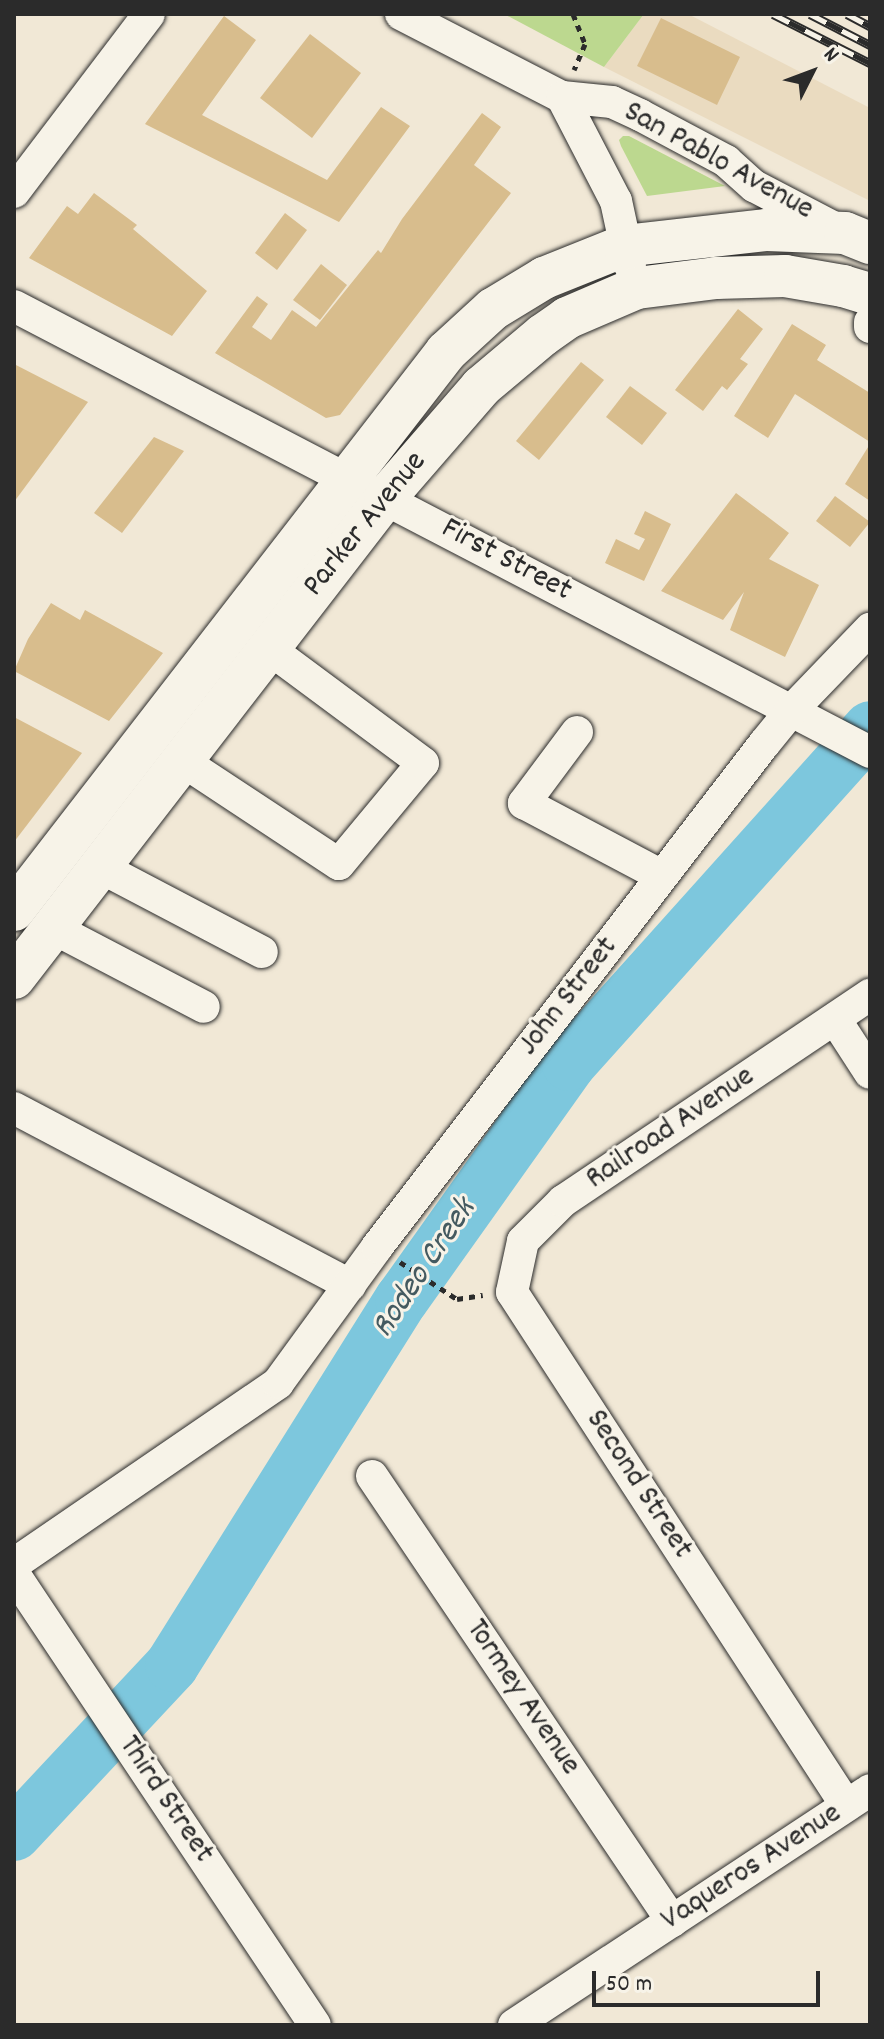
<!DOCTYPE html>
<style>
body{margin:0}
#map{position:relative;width:884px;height:2039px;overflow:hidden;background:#f1e8d6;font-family:Dekko,sans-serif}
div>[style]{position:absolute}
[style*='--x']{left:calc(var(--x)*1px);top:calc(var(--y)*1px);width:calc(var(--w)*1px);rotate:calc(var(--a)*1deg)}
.built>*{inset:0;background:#eadbc0}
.green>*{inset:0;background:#bcd88f}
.river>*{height:54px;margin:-27px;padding:0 27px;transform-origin:27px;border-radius:27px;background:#7dc7dd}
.building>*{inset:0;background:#d8bd8d}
.path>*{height:5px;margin-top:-2.5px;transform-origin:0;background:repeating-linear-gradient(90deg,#2b2b2b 0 6px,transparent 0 12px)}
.roads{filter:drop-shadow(0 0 2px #2b2b2b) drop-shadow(0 0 2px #2b2b2b)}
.minor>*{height:32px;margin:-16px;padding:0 16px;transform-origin:16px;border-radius:16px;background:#f7f3e8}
.major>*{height:42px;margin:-21px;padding:0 21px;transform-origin:21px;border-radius:21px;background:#f7f3e8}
.rail>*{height:9px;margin-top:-4.5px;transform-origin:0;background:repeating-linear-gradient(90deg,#f7f3e8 0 18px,#2b2b2b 0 36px);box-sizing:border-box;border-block:2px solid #2b2b2b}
span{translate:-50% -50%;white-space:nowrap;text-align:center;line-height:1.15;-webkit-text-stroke:6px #f7f3e8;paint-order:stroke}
.street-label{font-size:32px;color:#2b2b2b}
.water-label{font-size:34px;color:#445a60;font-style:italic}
.frame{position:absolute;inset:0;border:16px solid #2b2b2b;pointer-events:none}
.north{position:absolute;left:772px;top:32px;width:80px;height:80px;-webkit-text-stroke:6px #f7f3e8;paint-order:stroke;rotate:48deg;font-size:22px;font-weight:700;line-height:32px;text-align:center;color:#2b2b2b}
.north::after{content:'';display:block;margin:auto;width:28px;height:36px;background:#2b2b2b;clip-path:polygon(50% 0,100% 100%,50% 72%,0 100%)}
.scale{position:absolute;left:592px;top:1971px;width:228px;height:36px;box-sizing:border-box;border:4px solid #2b2b2b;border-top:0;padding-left:10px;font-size:24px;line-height:28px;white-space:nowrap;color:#2b2b2b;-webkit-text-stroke:6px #f7f3e8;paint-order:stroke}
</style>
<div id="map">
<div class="built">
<div style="clip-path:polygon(644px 14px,688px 14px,870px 108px,870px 201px,604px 67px)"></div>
</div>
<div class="green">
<div style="clip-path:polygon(504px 14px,644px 14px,604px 67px)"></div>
<div style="clip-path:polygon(623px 136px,629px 136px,725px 186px,647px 196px,621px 146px,619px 140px)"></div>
</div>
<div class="river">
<div style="--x:14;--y:1834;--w:231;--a:-46.9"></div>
<div style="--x:172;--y:1665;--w:432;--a:-57.9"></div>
<div style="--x:402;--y:1299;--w:288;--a:-54.6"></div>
<div style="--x:569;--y:1064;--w:451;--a:-48.1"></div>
</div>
<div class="building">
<div style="clip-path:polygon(224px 16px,256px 40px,202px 115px,327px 180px,381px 107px,410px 126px,339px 222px,145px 124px)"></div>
<div style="clip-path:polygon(661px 18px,740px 57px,717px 105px,637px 66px)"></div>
<div style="clip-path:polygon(310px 34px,361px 73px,312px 138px,260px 98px)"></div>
<div style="clip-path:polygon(482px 113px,501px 127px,474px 165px,511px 193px,340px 415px,326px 418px,215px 353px,257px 296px,268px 304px,252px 327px,271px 340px,292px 310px,316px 327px,378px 250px,381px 253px,402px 219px)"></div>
<div style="clip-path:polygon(94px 193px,137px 225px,133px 229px,207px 291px,172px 336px,29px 258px,67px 206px,78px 214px)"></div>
<div style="clip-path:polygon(285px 213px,307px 230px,277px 270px,255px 253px)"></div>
<div style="clip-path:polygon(321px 264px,347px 285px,320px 320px,293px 300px)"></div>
<div style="clip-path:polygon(738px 309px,763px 329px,740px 359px,748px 364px,727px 390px,722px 386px,703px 411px,675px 390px)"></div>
<div style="clip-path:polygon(792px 324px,826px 345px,817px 360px,870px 393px,870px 442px,795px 394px,768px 438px,734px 416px)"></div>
<div style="clip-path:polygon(581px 362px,604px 380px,539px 460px,516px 441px)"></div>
<div style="clip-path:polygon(14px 364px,88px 402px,14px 502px)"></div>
<div style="clip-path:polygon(630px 386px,667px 413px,642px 445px,606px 417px)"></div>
<div style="clip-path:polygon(154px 437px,184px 451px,122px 533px,94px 513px)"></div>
<div style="clip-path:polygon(870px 444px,870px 501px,845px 484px)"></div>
<div style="clip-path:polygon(736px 493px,789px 533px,769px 559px,819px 585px,785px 657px,730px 630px,744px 592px,723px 620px,661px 591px)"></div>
<div style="clip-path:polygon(835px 496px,870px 522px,850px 547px,816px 521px)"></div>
<div style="clip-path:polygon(645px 511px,671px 524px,644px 581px,605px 563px,616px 539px,639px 550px,645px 539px,634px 534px)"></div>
<div style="clip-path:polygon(51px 603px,80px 620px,85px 610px,163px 653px,109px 721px,14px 671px,28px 639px)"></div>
<div style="clip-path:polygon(14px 717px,82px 753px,14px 842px)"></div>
</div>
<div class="path">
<div style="--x:573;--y:14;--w:32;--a:68"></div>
<div style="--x:585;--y:44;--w:28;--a:113"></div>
<div style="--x:400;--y:1262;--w:68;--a:33"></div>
<div style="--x:457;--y:1299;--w:26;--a:-9"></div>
</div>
<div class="roads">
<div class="minor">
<div style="--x:401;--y:14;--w:181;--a:27.3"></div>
<div style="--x:562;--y:97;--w:117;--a:62.6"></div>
<div style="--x:616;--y:201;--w:66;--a:77.8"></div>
<div style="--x:562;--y:97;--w:50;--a:5.7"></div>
<div style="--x:612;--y:102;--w:31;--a:25"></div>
<div style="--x:640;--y:115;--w:98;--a:28.1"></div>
<div style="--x:726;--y:161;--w:38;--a:42"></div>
<div style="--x:754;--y:186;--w:95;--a:27.6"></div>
<div style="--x:14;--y:192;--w:223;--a:-52.8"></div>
<div style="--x:14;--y:306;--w:965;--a:27.52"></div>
<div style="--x:870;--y:322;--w:5;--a:90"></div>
<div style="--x:577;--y:732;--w:89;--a:126.7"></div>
<div style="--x:524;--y:803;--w:156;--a:27.9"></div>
<div style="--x:181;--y:760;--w:189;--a:33.4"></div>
<div style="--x:339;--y:864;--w:131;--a:-50.3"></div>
<div style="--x:423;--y:763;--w:194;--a:-143.4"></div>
<div style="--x:98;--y:866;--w:185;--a:27.7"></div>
<div style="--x:53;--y:928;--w:170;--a:27.6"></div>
<div style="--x:835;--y:1019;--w:64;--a:57.1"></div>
<div style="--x:14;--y:1108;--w:380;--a:27.8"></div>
<div style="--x:372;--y:1476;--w:537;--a:56.01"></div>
<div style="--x:14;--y:1564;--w:320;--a:-34.4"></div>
<div style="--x:278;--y:1383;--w:168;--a:-53.9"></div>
<div style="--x:377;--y:1247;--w:635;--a:-52.43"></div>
<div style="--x:764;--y:744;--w:43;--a:-50.7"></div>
<div style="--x:791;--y:711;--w:114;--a:-46.1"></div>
<div style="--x:14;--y:1574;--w:542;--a:56.28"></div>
<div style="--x:846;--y:1805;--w:612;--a:-123.07"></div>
<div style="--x:512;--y:1292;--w:52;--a:-77.8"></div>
<div style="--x:523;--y:1241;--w:57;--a:-45"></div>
<div style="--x:563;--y:1201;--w:370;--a:-33.9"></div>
<div style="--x:514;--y:2025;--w:427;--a:-33.4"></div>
</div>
<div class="major">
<div style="--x:14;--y:910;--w:706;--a:-52.25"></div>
<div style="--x:446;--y:352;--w:64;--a:-42.5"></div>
<div style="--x:493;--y:309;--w:60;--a:-31.3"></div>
<div style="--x:544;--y:278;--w:86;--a:-21.8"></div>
<div style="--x:624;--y:246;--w:144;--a:-6.4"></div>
<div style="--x:767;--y:230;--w:78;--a:2.2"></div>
<div style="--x:845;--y:233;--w:27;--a:22"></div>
<div style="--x:14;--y:978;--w:607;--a:-52.3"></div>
<div style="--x:385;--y:498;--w:147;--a:-49.1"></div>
<div style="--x:481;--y:387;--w:81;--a:-40"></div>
<div style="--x:543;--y:335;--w:29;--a:-35"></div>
<div style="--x:567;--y:318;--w:76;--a:-23.2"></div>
<div style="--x:637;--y:288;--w:80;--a:-7.2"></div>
<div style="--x:716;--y:278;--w:69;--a:-1.7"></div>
<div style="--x:785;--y:276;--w:59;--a:9.8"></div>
<div style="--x:843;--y:286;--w:28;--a:17"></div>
</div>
</div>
<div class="rail">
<div style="--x:773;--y:14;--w:109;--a:26.8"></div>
<div style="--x:810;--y:14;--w:68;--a:27.3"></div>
<div style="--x:847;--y:14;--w:26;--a:28"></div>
</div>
<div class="street-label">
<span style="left:718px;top:162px;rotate:29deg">San Pablo Avenue</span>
<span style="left:366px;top:525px;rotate:-51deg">Parker Avenue</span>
<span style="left:506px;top:561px;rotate:28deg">First Street</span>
<span style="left:569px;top:997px;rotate:-52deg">John Street</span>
<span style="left:671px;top:1129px;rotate:-34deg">Railroad Avenue</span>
<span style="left:638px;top:1485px;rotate:57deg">Second Street</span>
<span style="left:522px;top:1698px;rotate:56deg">Tormey Avenue</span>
<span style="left:165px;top:1800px;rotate:56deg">Third Street</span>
<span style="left:752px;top:1868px;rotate:-33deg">Vaqueros Avenue</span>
</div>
<div class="water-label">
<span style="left:425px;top:1269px;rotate:-56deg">Rodeo Creek</span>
</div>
<div class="frame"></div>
<div class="north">N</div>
<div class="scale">50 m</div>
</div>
